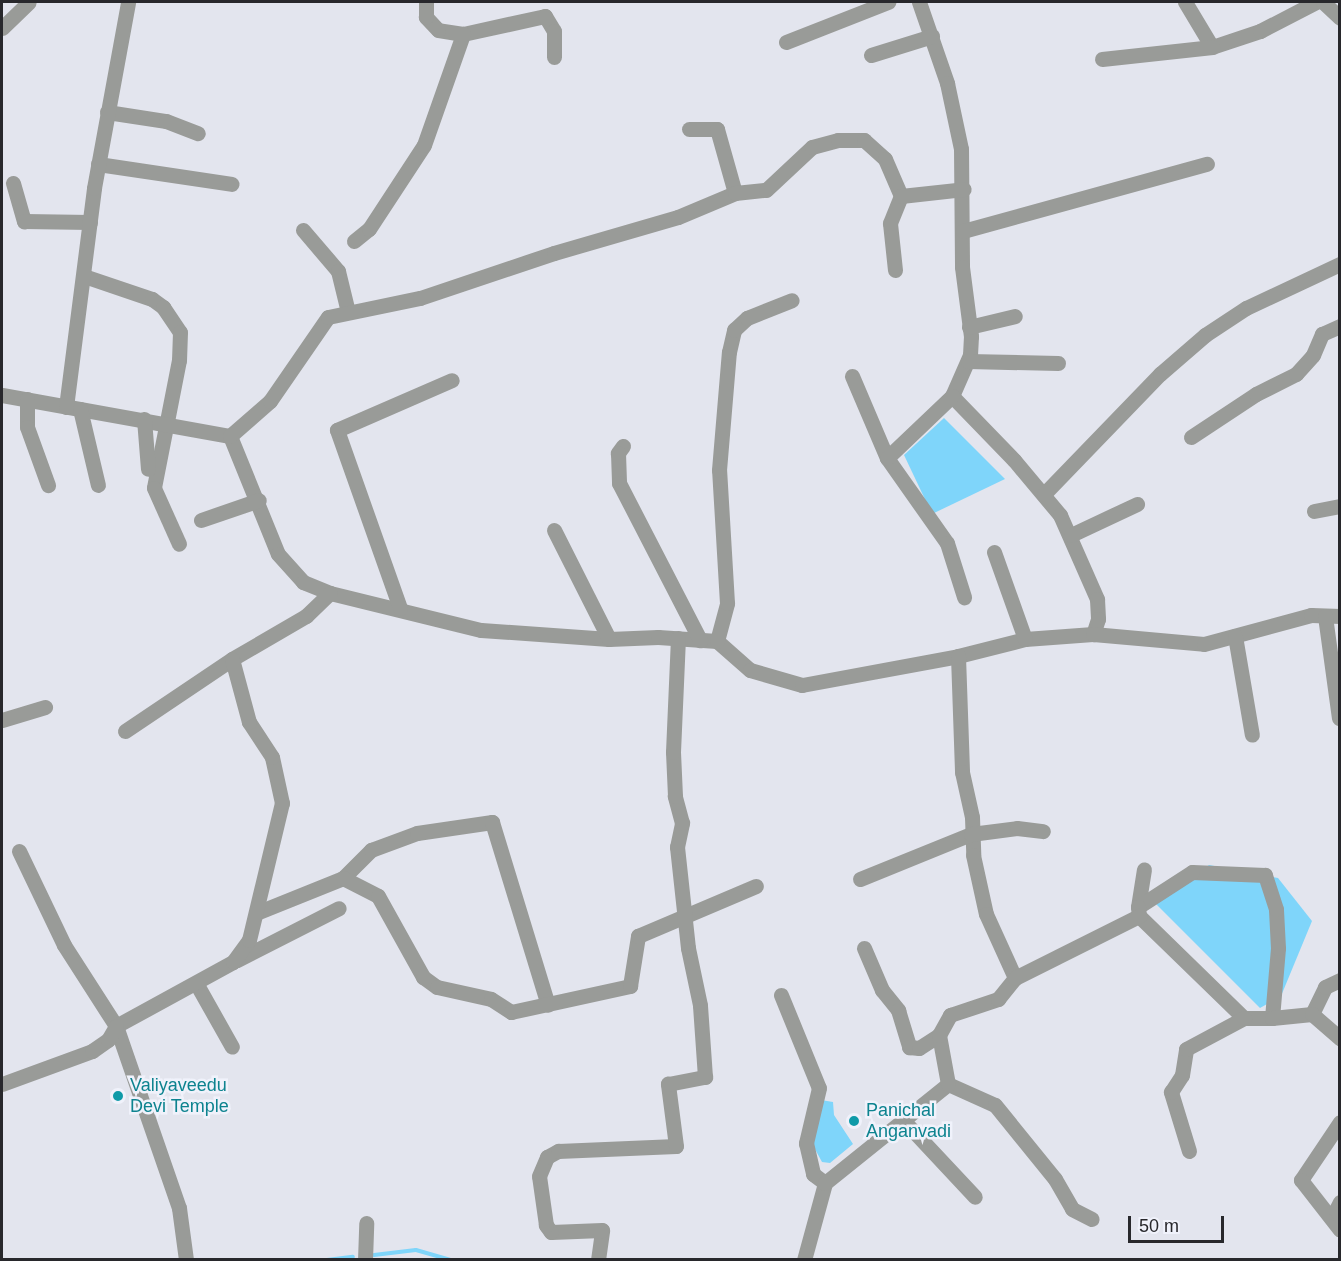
<!DOCTYPE html>
<style>
body{margin:0}
#map{position:relative;width:1341px;height:1261px;overflow:hidden;background:#e3e5ee;font-family:Helvetica,sans-serif}
div>[style]{position:absolute}
[style*='--x']{left:calc(var(--x)*1px);top:calc(var(--y)*1px);width:calc(var(--w)*1px);rotate:calc(var(--a)*1deg)}
.water>*{inset:0;background:#7fd5fa}
.stream>*{height:4px;margin:-2px;padding:0 2px;transform-origin:2px;border-radius:2px;background:#7fd5fa}
.minor>*{height:15px;margin:-7.5px;padding:0 7.5px;transform-origin:7.5px;border-radius:7.5px;background:#999b98}
.dots>*{width:16px;height:16px;translate:-50% -50%;box-sizing:border-box;border:3px solid #f0f2fb;border-radius:50%}
span{translate:-50% -50%;white-space:nowrap;text-align:center;line-height:1.15;-webkit-text-stroke:5px #f0f2fb;paint-order:stroke}
.culture-label{font-size:18px;color:#0d838f}
.left{translate:0 -50%;text-align:left}
.frame{position:absolute;inset:0;border:3px solid #28282c;pointer-events:none}
.scale{position:absolute;left:1128px;top:1216px;width:96px;height:27px;box-sizing:border-box;border:3px solid #28282c;border-top:0;padding-left:8px;font-size:18px;line-height:21px;white-space:nowrap;color:#28282c;-webkit-text-stroke:4px #f0f2fb;paint-order:stroke}
</style>
<div id="map">
<div class="water">
<div style="clip-path:polygon(944px 418px,1005px 479px,932px 514px,904px 455px)"></div>
<div style="clip-path:polygon(1209px 865px,1278px 878px,1312px 921px,1281px 996px,1260px 1008px,1156px 904px)"></div>
<div style="clip-path:polygon(821px 1100px,833px 1102px,834px 1115px,853px 1144px,830px 1163px,822px 1162px,810px 1140px)"></div>
</div>
<div class="stream">
<div style="--x:374;--y:1255;--w:42;--a:-6.8"></div>
<div style="--x:416;--y:1250;--w:35;--a:16"></div>
<div style="--x:327;--y:1260;--w:26;--a:-7"></div>
</div>
<div class="minor">
<div style="--x:919;--y:2;--w:86;--a:70.9"></div>
<div style="--x:947;--y:83;--w:67;--a:78"></div>
<div style="--x:961;--y:149;--w:118;--a:89.5"></div>
<div style="--x:962;--y:267;--w:70;--a:82.6"></div>
<div style="--x:971;--y:336;--w:19;--a:93"></div>
<div style="--x:970;--y:355;--w:45;--a:113.7"></div>
<div style="--x:952;--y:396;--w:89;--a:45.9"></div>
<div style="--x:1014;--y:460;--w:72;--a:50.1"></div>
<div style="--x:1060;--y:515;--w:92;--a:66.2"></div>
<div style="--x:1097;--y:599;--w:20;--a:87"></div>
<div style="--x:1098;--y:619;--w:16;--a:108"></div>
<div style="--x:1185;--y:2;--w:52;--a:59"></div>
<div style="--x:1212;--y:47;--w:51;--a:-18.4"></div>
<div style="--x:1260;--y:31;--w:63;--a:-27.4"></div>
<div style="--x:1323;--y:2;--w:23;--a:43"></div>
<div style="--x:2;--y:28;--w:37;--a:-44"></div>
<div style="--x:463;--y:34;--w:84;--a:-12.4"></div>
<div style="--x:545;--y:16;--w:17;--a:59"></div>
<div style="--x:554;--y:31;--w:26;--a:90"></div>
<div style="--x:786;--y:42;--w:110;--a:-21.4"></div>
<div style="--x:871;--y:55;--w:64;--a:-17.3"></div>
<div style="--x:1102;--y:59;--w:111;--a:-6.2"></div>
<div style="--x:107;--y:112;--w:60;--a:8.7"></div>
<div style="--x:166;--y:121;--w:34;--a:21"></div>
<div style="--x:689;--y:129;--w:28;--a:0"></div>
<div style="--x:717;--y:129;--w:66;--a:74.3"></div>
<div style="--x:98;--y:164;--w:135;--a:8.5"></div>
<div style="--x:13;--y:183;--w:40;--a:74"></div>
<div style="--x:24;--y:221;--w:66;--a:0.9"></div>
<div style="--x:303;--y:230;--w:54;--a:49.5"></div>
<div style="--x:338;--y:271;--w:42;--a:76.3"></div>
<div style="--x:963;--y:231;--w:253;--a:-15.4"></div>
<div style="--x:354;--y:241;--w:19;--a:-39"></div>
<div style="--x:369;--y:229;--w:100;--a:-56.8"></div>
<div style="--x:424;--y:145;--w:118;--a:-70.6"></div>
<div style="--x:463;--y:34;--w:25;--a:-171"></div>
<div style="--x:438;--y:30;--w:18;--a:-133"></div>
<div style="--x:426;--y:17;--w:15;--a:-90"></div>
<div style="--x:895;--y:270;--w:47;--a:-96.1"></div>
<div style="--x:890;--y:223;--w:29;--a:-68"></div>
<div style="--x:84;--y:276;--w:72;--a:18.7"></div>
<div style="--x:152;--y:299;--w:14;--a:36"></div>
<div style="--x:163;--y:307;--w:30;--a:56"></div>
<div style="--x:180;--y:332;--w:28;--a:92"></div>
<div style="--x:179;--y:360;--w:130;--a:101.1"></div>
<div style="--x:154;--y:488;--w:61;--a:65.9"></div>
<div style="--x:969;--y:327;--w:47;--a:-13.4"></div>
<div style="--x:968;--y:361;--w:90;--a:1.3"></div>
<div style="--x:852;--y:376;--w:89;--a:66.9"></div>
<div style="--x:887;--y:458;--w:104;--a:54.8"></div>
<div style="--x:947;--y:543;--w:57;--a:72.5"></div>
<div style="--x:2;--y:395;--w:232;--a:10.2"></div>
<div style="--x:230;--y:436;--w:127;--a:67.9"></div>
<div style="--x:278;--y:554;--w:38;--a:48"></div>
<div style="--x:303;--y:582;--w:29;--a:22"></div>
<div style="--x:330;--y:593;--w:155;--a:13.8"></div>
<div style="--x:481;--y:630;--w:128;--a:4"></div>
<div style="--x:609;--y:639;--w:49;--a:-2.3"></div>
<div style="--x:658;--y:637;--w:59;--a:3.9"></div>
<div style="--x:717;--y:641;--w:44;--a:41.3"></div>
<div style="--x:750;--y:670;--w:54;--a:16.1"></div>
<div style="--x:802;--y:685;--w:159;--a:-10.5"></div>
<div style="--x:958;--y:656;--w:69;--a:-14.2"></div>
<div style="--x:1025;--y:639;--w:68;--a:-4.2"></div>
<div style="--x:1093;--y:634;--w:111;--a:5.1"></div>
<div style="--x:1204;--y:644;--w:111;--a:-15.2"></div>
<div style="--x:1311;--y:615;--w:29;--a:2"></div>
<div style="--x:27;--y:399;--w:28;--a:90"></div>
<div style="--x:27;--y:427;--w:62;--a:70.1"></div>
<div style="--x:66;--y:407;--w:221;--a:-82.7"></div>
<div style="--x:94;--y:188;--w:189;--a:-79.6"></div>
<div style="--x:80;--y:409;--w:78;--a:76.7"></div>
<div style="--x:144;--y:419;--w:50;--a:85.4"></div>
<div style="--x:230;--y:436;--w:53;--a:-41.2"></div>
<div style="--x:270;--y:401;--w:102;--a:-55.4"></div>
<div style="--x:328;--y:317;--w:94;--a:-11.7"></div>
<div style="--x:420;--y:298;--w:141;--a:-18.6"></div>
<div style="--x:554;--y:253;--w:129;--a:-16.2"></div>
<div style="--x:678;--y:217;--w:62;--a:-22.8"></div>
<div style="--x:735;--y:193;--w:31;--a:-6"></div>
<div style="--x:766;--y:190;--w:63;--a:-43.1"></div>
<div style="--x:812;--y:147;--w:27;--a:-15"></div>
<div style="--x:838;--y:140;--w:26;--a:0"></div>
<div style="--x:864;--y:140;--w:28;--a:42"></div>
<div style="--x:885;--y:159;--w:40;--a:66.6"></div>
<div style="--x:901;--y:196;--w:63;--a:-6.3"></div>
<div style="--x:1191;--y:437;--w:78;--a:-33.5"></div>
<div style="--x:1256;--y:394;--w:45;--a:-26.6"></div>
<div style="--x:1296;--y:374;--w:25;--a:-48"></div>
<div style="--x:1313;--y:355;--w:23;--a:-67"></div>
<div style="--x:1322;--y:334;--w:20;--a:-24"></div>
<div style="--x:623;--y:446;--w:9;--a:126"></div>
<div style="--x:618;--y:453;--w:30;--a:88"></div>
<div style="--x:619;--y:483;--w:177;--a:62.7"></div>
<div style="--x:887;--y:458;--w:90;--a:-43.6"></div>
<div style="--x:1044;--y:494;--w:167;--a:-46"></div>
<div style="--x:1160;--y:374;--w:60;--a:-40.9"></div>
<div style="--x:1205;--y:335;--w:49;--a:-33.4"></div>
<div style="--x:1246;--y:308;--w:104;--a:-25.1"></div>
<div style="--x:1314;--y:511;--w:26;--a:-11"></div>
<div style="--x:201;--y:520;--w:61;--a:-19"></div>
<div style="--x:554;--y:530;--w:122;--a:63.2"></div>
<div style="--x:1071;--y:535;--w:73;--a:-25.2"></div>
<div style="--x:994;--y:552;--w:92;--a:70.4"></div>
<div style="--x:400;--y:608;--w:189;--a:-109.5"></div>
<div style="--x:337;--y:430;--w:125;--a:-23.5"></div>
<div style="--x:1325;--y:616;--w:103;--a:82.2"></div>
<div style="--x:1235;--y:636;--w:100;--a:80.3"></div>
<div style="--x:717;--y:641;--w:39;--a:-75"></div>
<div style="--x:727;--y:603;--w:133;--a:-93.4"></div>
<div style="--x:719;--y:470;--w:118;--a:-85.2"></div>
<div style="--x:729;--y:352;--w:23;--a:-77"></div>
<div style="--x:734;--y:330;--w:18;--a:-43"></div>
<div style="--x:747;--y:318;--w:48;--a:-21.8"></div>
<div style="--x:958;--y:656;--w:116;--a:88"></div>
<div style="--x:962;--y:772;--w:46;--a:77.5"></div>
<div style="--x:972;--y:817;--w:38;--a:88"></div>
<div style="--x:973;--y:855;--w:60;--a:77.6"></div>
<div style="--x:986;--y:914;--w:70;--a:65.6"></div>
<div style="--x:2;--y:720;--w:45;--a:-16.8"></div>
<div style="--x:125;--y:731;--w:129;--a:-33.9"></div>
<div style="--x:232;--y:659;--w:86;--a:-30.2"></div>
<div style="--x:306;--y:616;--w:33;--a:-44"></div>
<div style="--x:19;--y:851;--w:104;--a:64.4"></div>
<div style="--x:64;--y:945;--w:96;--a:57.3"></div>
<div style="--x:116;--y:1026;--w:193;--a:70.9"></div>
<div style="--x:179;--y:1208;--w:52;--a:82.3"></div>
<div style="--x:343;--y:878;--w:40;--a:-45"></div>
<div style="--x:371;--y:850;--w:49;--a:-20.3"></div>
<div style="--x:417;--y:833;--w:76;--a:-8.3"></div>
<div style="--x:492;--y:822;--w:191;--a:73"></div>
<div style="--x:860;--y:879;--w:120;--a:-22.1"></div>
<div style="--x:971;--y:834;--w:46;--a:-7.4"></div>
<div style="--x:1017;--y:828;--w:26;--a:7"></div>
<div style="--x:1138;--y:907;--w:38;--a:-81"></div>
<div style="--x:256;--y:913;--w:94;--a:-21.9"></div>
<div style="--x:343;--y:878;--w:39;--a:27"></div>
<div style="--x:378;--y:896;--w:93;--a:60.9"></div>
<div style="--x:423;--y:977;--w:17;--a:36"></div>
<div style="--x:437;--y:987;--w:55;--a:12.5"></div>
<div style="--x:491;--y:999;--w:24;--a:33"></div>
<div style="--x:511;--y:1012;--w:122;--a:-12.3"></div>
<div style="--x:630;--y:986;--w:51;--a:-80.9"></div>
<div style="--x:638;--y:936;--w:128;--a:-23"></div>
<div style="--x:864;--y:948;--w:46;--a:66.8"></div>
<div style="--x:882;--y:990;--w:26;--a:51"></div>
<div style="--x:898;--y:1010;--w:39;--a:73"></div>
<div style="--x:909;--y:1047;--w:10;--a:6"></div>
<div style="--x:919;--y:1048;--w:24;--a:-33"></div>
<div style="--x:237;--y:960;--w:114;--a:-27"></div>
<div style="--x:196;--y:983;--w:73;--a:60.6"></div>
<div style="--x:781;--y:995;--w:100;--a:67.8"></div>
<div style="--x:819;--y:1088;--w:57;--a:103.3"></div>
<div style="--x:806;--y:1143;--w:32;--a:77"></div>
<div style="--x:813;--y:1174;--w:15;--a:37"></div>
<div style="--x:1312;--y:1014;--w:30;--a:-64"></div>
<div style="--x:1325;--y:987;--w:17;--a:-25"></div>
<div style="--x:1272;--y:1018;--w:70;--a:-85.1"></div>
<div style="--x:1278;--y:948;--w:39;--a:-93"></div>
<div style="--x:1276;--y:909;--w:36;--a:-108"></div>
<div style="--x:1265;--y:875;--w:73;--a:-177.6"></div>
<div style="--x:1192;--y:872;--w:64;--a:147.1"></div>
<div style="--x:1138;--y:907;--w:9;--a:84"></div>
<div style="--x:1139;--y:916;--w:146;--a:44.2"></div>
<div style="--x:1244;--y:1018;--w:28;--a:0"></div>
<div style="--x:1272;--y:1018;--w:40;--a:-5.7"></div>
<div style="--x:1312;--y:1014;--w:37;--a:41"></div>
<div style="--x:116;--y:1026;--w:133;--a:-28.7"></div>
<div style="--x:233;--y:962;--w:27;--a:-54"></div>
<div style="--x:249;--y:940;--w:141;--a:-76.5"></div>
<div style="--x:282;--y:803;--w:47;--a:-102.3"></div>
<div style="--x:272;--y:757;--w:42;--a:-123.3"></div>
<div style="--x:249;--y:722;--w:65;--a:-105.1"></div>
<div style="--x:2;--y:1084;--w:96;--a:-20.1"></div>
<div style="--x:92;--y:1051;--w:19;--a:-35"></div>
<div style="--x:108;--y:1040;--w:16;--a:-60"></div>
<div style="--x:948;--y:1084;--w:51;--a:24.1"></div>
<div style="--x:995;--y:1105;--w:95;--a:51"></div>
<div style="--x:1055;--y:1179;--w:34;--a:60"></div>
<div style="--x:1072;--y:1209;--w:22;--a:27"></div>
<div style="--x:903;--y:1120;--w:105;--a:46.9"></div>
<div style="--x:1340;--y:1122;--w:70;--a:123.9"></div>
<div style="--x:1301;--y:1180;--w:63;--a:52"></div>
<div style="--x:1189;--y:1151;--w:62;--a:-107"></div>
<div style="--x:1171;--y:1092;--w:20;--a:-57"></div>
<div style="--x:1182;--y:1075;--w:26;--a:-81"></div>
<div style="--x:1186;--y:1049;--w:66;--a:-28.1"></div>
<div style="--x:1340;--y:1202;--w:9;--a:117"></div>
<div style="--x:1336;--y:1210;--w:7;--a:56"></div>
<div style="--x:365;--y:1260;--w:37;--a:-88"></div>
<div style="--x:598;--y:1260;--w:30;--a:-82"></div>
<div style="--x:602;--y:1230;--w:51;--a:177.8"></div>
<div style="--x:551;--y:1232;--w:9;--a:-126"></div>
<div style="--x:546;--y:1225;--w:49;--a:-98.1"></div>
<div style="--x:539;--y:1176;--w:21;--a:-67"></div>
<div style="--x:547;--y:1157;--w:13;--a:-29"></div>
<div style="--x:558;--y:1151;--w:118;--a:-2.4"></div>
<div style="--x:676;--y:1146;--w:63;--a:-97.4"></div>
<div style="--x:668;--y:1084;--w:38;--a:-11"></div>
<div style="--x:705;--y:1077;--w:72;--a:-94"></div>
<div style="--x:700;--y:1005;--w:58;--a:-101.9"></div>
<div style="--x:688;--y:948;--w:102;--a:-96.2"></div>
<div style="--x:677;--y:847;--w:25;--a:-78"></div>
<div style="--x:682;--y:823;--w:28;--a:-105"></div>
<div style="--x:675;--y:796;--w:44;--a:-92.6"></div>
<div style="--x:673;--y:752;--w:114;--a:-87.5"></div>
<div style="--x:804;--y:1260;--w:80;--a:-74.7"></div>
<div style="--x:825;--y:1183;--w:158;--a:-38.8"></div>
<div style="--x:948;--y:1084;--w:50;--a:-100.4"></div>
<div style="--x:939;--y:1035;--w:23;--a:-61"></div>
<div style="--x:950;--y:1015;--w:51;--a:-18.4"></div>
<div style="--x:998;--y:999;--w:27;--a:-51"></div>
<div style="--x:1015;--y:978;--w:139;--a:-26.6"></div>
</div>
<div class="dots">
<div style="left:118px;top:1096px;background:#0f9aa8"></div>
<div style="left:854px;top:1121px;background:#0f9aa8"></div>
</div>
<div class="culture-label">
<span class="left" style="left:130px;top:1096px">Valiyaveedu<br>Devi Temple</span>
<span class="left" style="left:866px;top:1121px">Panichal<br>Anganvadi</span>
</div>
<div class="frame"></div>
<div class="scale">50 m</div>
</div>
